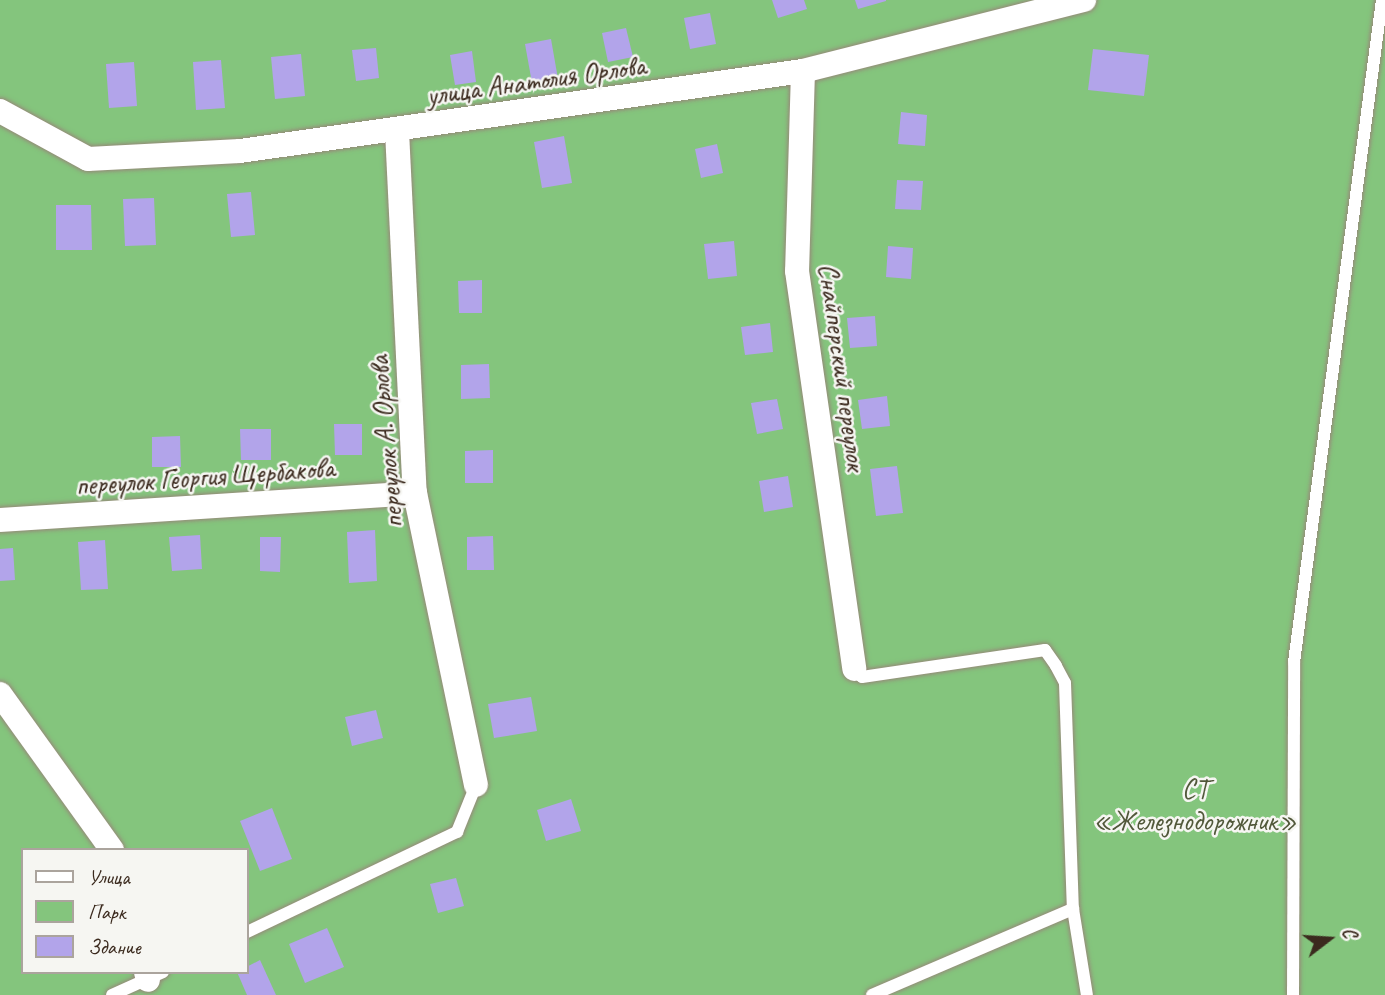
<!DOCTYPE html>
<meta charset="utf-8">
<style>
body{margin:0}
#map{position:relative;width:1385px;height:995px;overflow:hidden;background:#f2e8d4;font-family:Caveat,sans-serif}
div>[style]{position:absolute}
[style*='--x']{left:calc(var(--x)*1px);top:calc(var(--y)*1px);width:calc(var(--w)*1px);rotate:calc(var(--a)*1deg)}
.green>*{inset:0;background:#84c57d}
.building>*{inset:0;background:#b2a4ea}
.roads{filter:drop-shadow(0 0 2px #968979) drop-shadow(0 0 2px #968979)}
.service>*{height:12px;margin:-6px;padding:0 6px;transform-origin:6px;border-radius:6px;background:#fff}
.minor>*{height:24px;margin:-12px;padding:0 12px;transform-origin:12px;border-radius:12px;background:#fff}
span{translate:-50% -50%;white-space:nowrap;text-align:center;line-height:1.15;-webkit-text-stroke:5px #f6f6f2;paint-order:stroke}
.street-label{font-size:28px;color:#3b2a1e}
.park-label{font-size:28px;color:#51583a}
.legend{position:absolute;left:21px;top:848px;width:228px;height:126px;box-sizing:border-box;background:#f6f6f2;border:2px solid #aba49d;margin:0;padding:9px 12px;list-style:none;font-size:21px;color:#3b2a1e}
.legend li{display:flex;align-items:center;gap:14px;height:35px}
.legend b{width:35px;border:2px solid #aba49d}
.north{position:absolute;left:1294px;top:904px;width:70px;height:70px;-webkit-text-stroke:5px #f6f6f2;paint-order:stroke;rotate:73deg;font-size:19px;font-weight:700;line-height:28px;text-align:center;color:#3b2a1e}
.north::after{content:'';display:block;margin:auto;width:24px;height:32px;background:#3b2a1e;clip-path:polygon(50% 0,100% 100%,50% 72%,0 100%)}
</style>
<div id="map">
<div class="green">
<div style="clip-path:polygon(evenodd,0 0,1385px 0,1385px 995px,0 995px,0 0,23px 850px,247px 850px,247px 972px,23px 972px,23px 850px)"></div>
</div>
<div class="building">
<div style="clip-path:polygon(772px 0,804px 0,807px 9px,778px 18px)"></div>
<div style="clip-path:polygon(855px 0,886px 0,886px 1px,858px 9px)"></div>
<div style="clip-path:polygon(710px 13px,716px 44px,690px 49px,684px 18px)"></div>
<div style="clip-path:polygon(626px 28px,633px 57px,608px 62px,602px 33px)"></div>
<div style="clip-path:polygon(551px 39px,558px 79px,532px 83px,525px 44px)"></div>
<div style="clip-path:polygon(376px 48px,379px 78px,356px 81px,352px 50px)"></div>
<div style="clip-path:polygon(1093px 49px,1149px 55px,1144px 96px,1088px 90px)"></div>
<div style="clip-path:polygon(472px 51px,476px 82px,455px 85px,450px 55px)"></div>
<div style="clip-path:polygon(301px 54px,305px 96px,275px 99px,271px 57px)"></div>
<div style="clip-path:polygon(221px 60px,225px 108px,196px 110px,193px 62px)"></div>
<div style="clip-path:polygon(134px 62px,137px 106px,109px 108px,106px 64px)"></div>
<div style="clip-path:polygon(901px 112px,927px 115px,925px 146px,898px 144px)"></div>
<div style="clip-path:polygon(564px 136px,572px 183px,542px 188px,534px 142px)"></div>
<div style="clip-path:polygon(717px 144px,723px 173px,701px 178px,695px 149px)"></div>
<div style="clip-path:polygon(897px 180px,923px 181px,921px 210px,895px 209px)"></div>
<div style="clip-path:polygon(251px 192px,255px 235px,231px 237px,227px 194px)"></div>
<div style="clip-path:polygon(154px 198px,156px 245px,125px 246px,123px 199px)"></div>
<div style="clip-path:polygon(56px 205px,91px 205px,92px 250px,56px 250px)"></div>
<div style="clip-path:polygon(734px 241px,737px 276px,708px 279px,704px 244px)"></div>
<div style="clip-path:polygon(888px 246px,913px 248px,911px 279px,886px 277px)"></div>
<div style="clip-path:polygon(482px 280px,482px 313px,459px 313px,458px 281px)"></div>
<div style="clip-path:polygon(875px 316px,877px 346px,850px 348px,847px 318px)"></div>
<div style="clip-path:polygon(770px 323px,773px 352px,745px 355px,741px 327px)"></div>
<div style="clip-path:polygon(489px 364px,490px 398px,461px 399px,461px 365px)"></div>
<div style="clip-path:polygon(887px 396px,890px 426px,862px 429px,858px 400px)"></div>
<div style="clip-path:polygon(777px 399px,783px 429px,757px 434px,751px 403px)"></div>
<div style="clip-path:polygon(334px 424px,362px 424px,362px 455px,335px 455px)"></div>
<div style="clip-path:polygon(240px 429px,271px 429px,271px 460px,241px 460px)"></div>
<div style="clip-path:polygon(180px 436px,181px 467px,152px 467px,152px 437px)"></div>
<div style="clip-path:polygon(493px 450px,493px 483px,465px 483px,465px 451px)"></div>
<div style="clip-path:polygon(897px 466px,903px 513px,876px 516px,870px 469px)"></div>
<div style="clip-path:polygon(788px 476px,793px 507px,764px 512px,759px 481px)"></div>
<div style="clip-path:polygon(375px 530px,377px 581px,349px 583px,347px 532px)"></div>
<div style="clip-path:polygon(200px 535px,202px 569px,172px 571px,169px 537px)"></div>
<div style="clip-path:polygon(493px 536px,494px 570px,467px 570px,467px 537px)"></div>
<div style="clip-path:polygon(260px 537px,281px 537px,280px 572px,260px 571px)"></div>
<div style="clip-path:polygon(105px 540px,108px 589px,81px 590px,78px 542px)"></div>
<div style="clip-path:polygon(13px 548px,15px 580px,0 581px,0 549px)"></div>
<div style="clip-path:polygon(531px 697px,537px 731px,494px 738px,488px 704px)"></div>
<div style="clip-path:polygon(376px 710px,383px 738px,352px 746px,345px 717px)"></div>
<div style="clip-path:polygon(571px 799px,581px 831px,546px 841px,537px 810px)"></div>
<div style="clip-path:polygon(272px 808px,292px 859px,260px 871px,240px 821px)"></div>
<div style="clip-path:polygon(456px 878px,464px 906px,438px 913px,430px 884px)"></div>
<div style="clip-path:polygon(327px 928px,344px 967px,305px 983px,289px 944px)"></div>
<div style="clip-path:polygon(260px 960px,276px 995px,247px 995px,237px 972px)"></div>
</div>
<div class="roads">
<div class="service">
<div style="--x:854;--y:669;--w:11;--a:45"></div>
<div style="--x:862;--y:677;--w:185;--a:-8.4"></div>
<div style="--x:1045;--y:650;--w:19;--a:55"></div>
<div style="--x:1056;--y:666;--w:19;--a:62"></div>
<div style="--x:1065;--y:683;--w:226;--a:88"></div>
<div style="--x:1073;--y:909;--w:87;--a:80.8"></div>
<div style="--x:247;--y:932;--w:233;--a:-25.5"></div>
<div style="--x:457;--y:832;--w:51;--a:-68"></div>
<div style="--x:112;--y:995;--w:56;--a:-24.3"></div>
<div style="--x:872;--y:995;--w:219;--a:-23.2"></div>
<div style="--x:1293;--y:995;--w:333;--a:-89.8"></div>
<div style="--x:1294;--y:662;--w:668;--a:-82.43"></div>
</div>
<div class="minor">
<div style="--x:803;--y:71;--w:200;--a:91.7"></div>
<div style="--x:797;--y:271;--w:402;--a:81.8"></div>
<div style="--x:0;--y:111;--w:100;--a:28.6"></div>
<div style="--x:88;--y:159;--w:152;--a:-3"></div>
<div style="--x:240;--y:151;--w:569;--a:-8.09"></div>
<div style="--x:803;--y:71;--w:290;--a:-14.2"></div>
<div style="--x:397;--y:131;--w:362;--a:87.2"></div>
<div style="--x:415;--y:493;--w:298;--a:78.2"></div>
<div style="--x:0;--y:520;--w:416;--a:-3.7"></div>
<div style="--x:0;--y:694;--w:192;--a:54.3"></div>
<div style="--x:146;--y:972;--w:8;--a:76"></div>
</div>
</div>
<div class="street-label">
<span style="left:536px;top:81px;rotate:-8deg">улица Анатолия Орлова</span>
<span style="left:842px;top:367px;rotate:82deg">Снайперский переулок</span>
<span style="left:386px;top:442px;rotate:-95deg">переулок А. Орлова</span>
<span style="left:205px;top:477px;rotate:-4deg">переулок Георгия Щербакова</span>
</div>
<div class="park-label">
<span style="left:1195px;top:805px">СТ<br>«Железнодорожник»</span>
</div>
<ul class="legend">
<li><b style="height:9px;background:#fff"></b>Улица</li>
<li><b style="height:19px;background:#84c57d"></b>Парк</li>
<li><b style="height:19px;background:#b2a4ea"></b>Здание</li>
</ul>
<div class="north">С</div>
</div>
